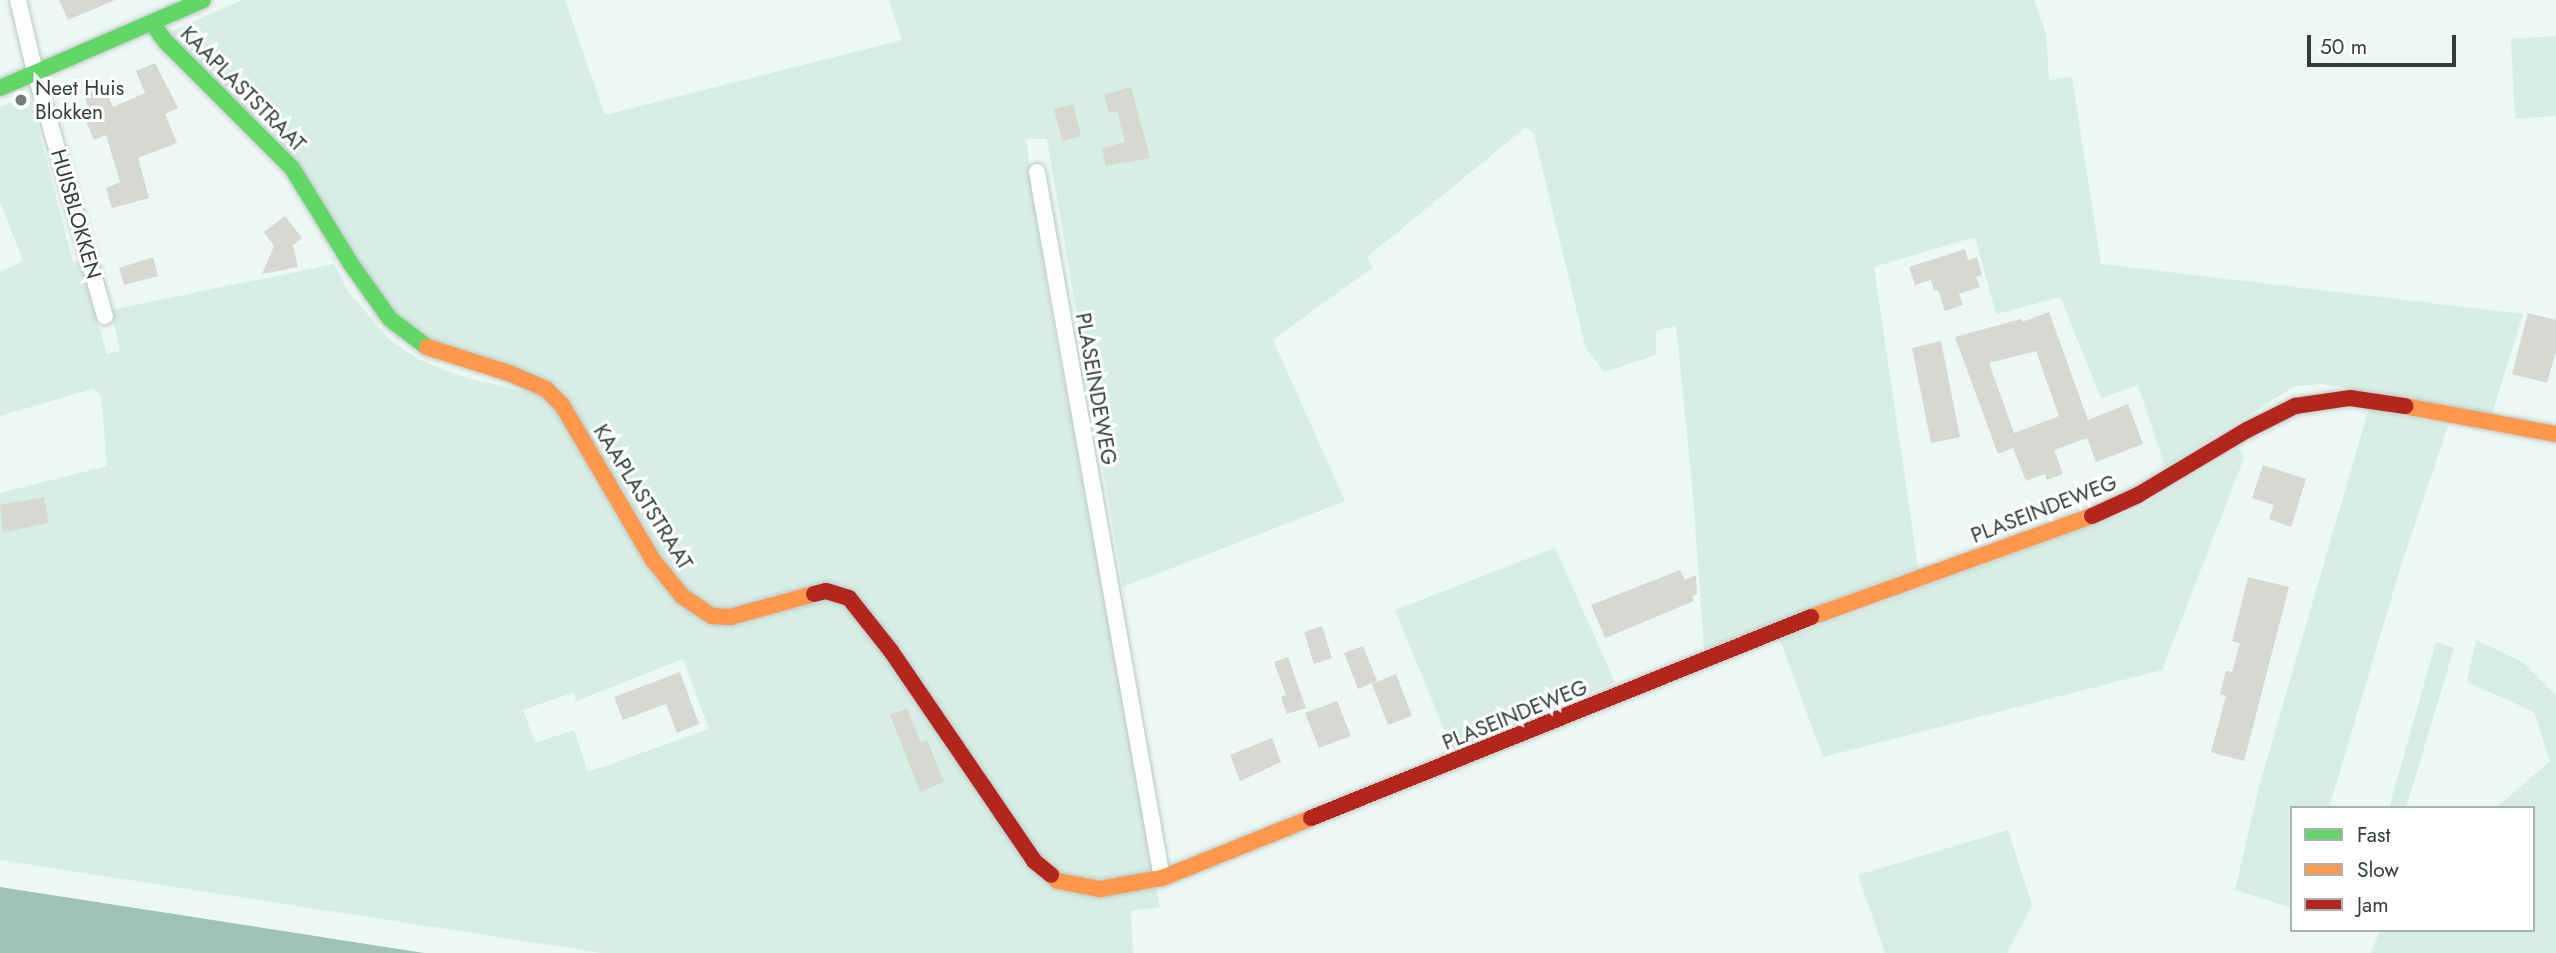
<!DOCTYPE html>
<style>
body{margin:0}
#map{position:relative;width:2556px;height:953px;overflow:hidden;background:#ecf8f3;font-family:Jost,sans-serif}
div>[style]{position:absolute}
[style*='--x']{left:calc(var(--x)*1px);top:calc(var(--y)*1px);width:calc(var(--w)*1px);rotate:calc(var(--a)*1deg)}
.green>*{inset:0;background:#d7eee4}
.water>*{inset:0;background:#9ec3b4}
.building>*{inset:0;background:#d7d7d4}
.roads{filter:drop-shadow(0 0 2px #bcc6c2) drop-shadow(0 0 2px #bcc6c2)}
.street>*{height:16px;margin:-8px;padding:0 8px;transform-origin:8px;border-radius:8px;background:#fcfefd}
.fast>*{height:16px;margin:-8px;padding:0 8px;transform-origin:8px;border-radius:8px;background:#63d668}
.slow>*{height:16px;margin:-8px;padding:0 8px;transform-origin:8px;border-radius:8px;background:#ff974d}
.jam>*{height:16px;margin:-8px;padding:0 8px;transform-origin:8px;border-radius:8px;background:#b3261e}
.dots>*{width:19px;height:19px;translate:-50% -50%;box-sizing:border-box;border:4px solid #fff;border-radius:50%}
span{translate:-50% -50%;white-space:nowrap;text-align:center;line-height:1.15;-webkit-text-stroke:6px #fff;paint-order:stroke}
.poi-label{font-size:21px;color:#323d39}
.left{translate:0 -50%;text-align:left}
.street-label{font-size:21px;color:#323d39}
.legend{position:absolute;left:2290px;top:806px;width:245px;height:126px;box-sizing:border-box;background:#fff;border:2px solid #adb1b0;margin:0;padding:9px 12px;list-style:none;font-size:21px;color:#323d39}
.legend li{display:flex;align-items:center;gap:14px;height:35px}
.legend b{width:35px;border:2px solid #adb1b0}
.scale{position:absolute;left:2307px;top:35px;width:149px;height:32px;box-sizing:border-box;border:4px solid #323d39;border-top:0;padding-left:9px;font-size:21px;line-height:24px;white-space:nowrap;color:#323d39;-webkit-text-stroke:5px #fff;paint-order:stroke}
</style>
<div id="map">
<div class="green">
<div style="clip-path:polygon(evenodd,242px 0,565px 0,605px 115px,902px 40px,889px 0,2034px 0,2046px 34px,2049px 80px,2072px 77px,2101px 264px,2523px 314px,2492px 414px,2322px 384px,2295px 386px,2165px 467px,2138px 385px,2101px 398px,2060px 297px,1996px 314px,1975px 237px,1874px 267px,1918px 567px,1704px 650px,1693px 495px,1676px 326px,1656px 331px,1656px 355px,1605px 372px,1586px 349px,1534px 134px,1526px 127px,1367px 257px,1373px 267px,1273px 340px,1345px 501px,1123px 587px,1047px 139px,1026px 139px,1047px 286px,1160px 907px,1131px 911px,1133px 953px,602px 953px,0 860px,0 493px,107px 466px,101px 396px,93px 389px,0 416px,0 272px,23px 261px,0 202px,0 107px,30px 96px,73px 263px,80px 261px,107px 354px,120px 351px,111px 310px,334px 264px,349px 293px,391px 341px,420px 360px,463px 377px,526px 392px,442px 349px,395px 317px,314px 192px,166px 34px,242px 0,683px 659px,709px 729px,588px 772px,574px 730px,535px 743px,523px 710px,574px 692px,576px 701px,683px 659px)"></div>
<div style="clip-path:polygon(2556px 36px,2556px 116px,2515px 119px,2511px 39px)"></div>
<div style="clip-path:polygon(2369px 408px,2448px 426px,2400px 569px,2329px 808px,2292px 808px,2292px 908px,2235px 890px,2259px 787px)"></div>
<div style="clip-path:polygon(2239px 448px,2244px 458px,2162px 670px,1823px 757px,1780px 640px,2137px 509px)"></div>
<div style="clip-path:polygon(1555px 548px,1615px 682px,1452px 749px,1395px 610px)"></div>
<div style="clip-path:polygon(2476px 640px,2523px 662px,2556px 695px,2556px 953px,2371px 953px,2380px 930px,2533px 930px,2533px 808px,2496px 808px,2550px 761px,2534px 712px,2467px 682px)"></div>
<div style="clip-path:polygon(2436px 642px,2454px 648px,2406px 808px,2389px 808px)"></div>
<div style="clip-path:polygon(2008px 830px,2032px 905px,2007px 953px,1885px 953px,1858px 875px)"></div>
</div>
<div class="water">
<div style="clip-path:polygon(0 887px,424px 953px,0 953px)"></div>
</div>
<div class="building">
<div style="clip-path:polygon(59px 0,115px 0,68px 20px)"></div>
<div style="clip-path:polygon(155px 63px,178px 108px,165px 114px,177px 143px,138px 158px,149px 198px,112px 208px,106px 188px,120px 182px,106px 135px,94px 140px,84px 117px,90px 115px,83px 90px,102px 82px,113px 107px,145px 93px,136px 71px)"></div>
<div style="clip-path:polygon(1131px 87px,1150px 158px,1106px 166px,1102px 148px,1125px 142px,1117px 111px,1109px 113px,1104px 95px)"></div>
<div style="clip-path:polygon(1073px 104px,1081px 136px,1062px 141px,1054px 109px)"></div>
<div style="clip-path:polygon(285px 216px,302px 238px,293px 245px,298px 267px,262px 274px,274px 246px,264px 232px)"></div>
<div style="clip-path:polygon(1965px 249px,1968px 260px,1977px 257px,1982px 275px,1976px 277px,1980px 287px,1959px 294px,1963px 305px,1945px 311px,1938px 290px,1934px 291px,1931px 280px,1915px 285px,1909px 267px)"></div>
<div style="clip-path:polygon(153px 257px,158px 276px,124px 285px,119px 268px)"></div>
<div style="clip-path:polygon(evenodd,2049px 312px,2088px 420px,2128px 404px,2143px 444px,2096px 462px,2087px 438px,2054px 450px,2063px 474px,2047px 480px,2045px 474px,2026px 481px,2013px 448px,1998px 454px,1955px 337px,2021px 319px,2022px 322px,2049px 312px,2036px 351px,2059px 416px,2014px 433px,1989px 363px,2036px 351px)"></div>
<div style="clip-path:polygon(2528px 313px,2556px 320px,2556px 351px,2547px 383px,2512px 374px)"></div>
<div style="clip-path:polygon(1941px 341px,1960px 437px,1931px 443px,1912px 348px)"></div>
<div style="clip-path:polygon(2263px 465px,2306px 479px,2291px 527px,2269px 519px,2274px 505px,2252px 498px)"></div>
<div style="clip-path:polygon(44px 497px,49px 523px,3px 532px,0 505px)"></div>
<div style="clip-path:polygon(1680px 570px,1685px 580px,1696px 575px,1697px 594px,1692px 596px,1694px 601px,1605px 638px,1591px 605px)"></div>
<div style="clip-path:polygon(2248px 577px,2289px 587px,2244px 761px,2211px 752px,2226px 696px,2220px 694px,2226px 671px,2232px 672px,2240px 643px,2232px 641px)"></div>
<div style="clip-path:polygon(1322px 626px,1332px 658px,1314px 664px,1304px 632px)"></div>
<div style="clip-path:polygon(1363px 646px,1377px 681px,1358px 689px,1344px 653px)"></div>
<div style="clip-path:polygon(1288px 657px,1306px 708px,1287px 714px,1281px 697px,1286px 695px,1274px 662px)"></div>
<div style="clip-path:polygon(680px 672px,699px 724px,677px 733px,666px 704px,623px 720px,614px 697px)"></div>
<div style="clip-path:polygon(1396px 674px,1412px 716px,1388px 725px,1372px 684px)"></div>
<div style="clip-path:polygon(1337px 701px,1351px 736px,1319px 748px,1305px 713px)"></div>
<div style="clip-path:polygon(907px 708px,921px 743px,927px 740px,944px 782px,920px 792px,890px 715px)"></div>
<div style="clip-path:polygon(1272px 738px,1281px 762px,1240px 781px,1230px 755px)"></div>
</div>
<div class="roads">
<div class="street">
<div style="--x:18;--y:0;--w:74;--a:76.7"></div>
<div style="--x:35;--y:72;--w:254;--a:74"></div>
<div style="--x:1037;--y:172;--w:717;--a:79.96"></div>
</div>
<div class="fast">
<div style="--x:152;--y:23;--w:24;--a:54"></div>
<div style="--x:166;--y:42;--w:178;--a:45"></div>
<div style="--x:292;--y:168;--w:113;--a:58.4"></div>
<div style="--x:351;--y:264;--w:67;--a:54.7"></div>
<div style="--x:390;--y:319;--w:46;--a:37.1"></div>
<div style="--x:0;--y:88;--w:221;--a:-23.4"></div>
</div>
<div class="slow">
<div style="--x:427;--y:347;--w:86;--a:17.6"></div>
<div style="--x:509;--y:373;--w:40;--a:23.4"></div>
<div style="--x:546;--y:389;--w:23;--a:45"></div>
<div style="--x:562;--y:405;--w:180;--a:59.6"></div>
<div style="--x:653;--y:560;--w:46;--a:51.1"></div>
<div style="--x:682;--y:596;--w:36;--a:34"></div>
<div style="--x:712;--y:616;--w:18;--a:3"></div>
<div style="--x:730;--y:617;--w:87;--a:-15.3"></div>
<div style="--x:2405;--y:406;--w:154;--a:10.5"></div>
<div style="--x:1811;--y:617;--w:299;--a:-19.8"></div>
<div style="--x:1051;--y:875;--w:9;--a:41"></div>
<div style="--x:1058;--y:881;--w:43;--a:10.8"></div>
<div style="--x:1100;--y:889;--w:63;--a:-10.1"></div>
<div style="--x:1162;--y:878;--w:161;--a:-21.9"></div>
</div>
<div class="jam">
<div style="--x:2092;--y:516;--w:51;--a:-24.5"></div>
<div style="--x:2138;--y:495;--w:127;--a:-30.8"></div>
<div style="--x:2247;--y:430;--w:54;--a:-26.6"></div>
<div style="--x:2295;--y:406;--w:56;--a:-8.3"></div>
<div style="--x:2350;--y:398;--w:56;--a:8.3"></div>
<div style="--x:814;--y:594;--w:12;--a:-14"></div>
<div style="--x:826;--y:591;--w:24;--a:17"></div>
<div style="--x:849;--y:598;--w:68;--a:51.6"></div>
<div style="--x:891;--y:651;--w:254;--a:55.7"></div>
<div style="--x:1034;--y:861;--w:22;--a:39"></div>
<div style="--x:1311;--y:818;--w:539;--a:-21.9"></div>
</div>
</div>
<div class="dots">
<div style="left:21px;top:100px;background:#737e7a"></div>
</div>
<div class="poi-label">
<span class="left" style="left:35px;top:100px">Neet Huis<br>Blokken</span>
</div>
<div class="street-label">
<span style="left:243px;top:89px;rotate:45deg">KAAPLASTSTRAAT</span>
<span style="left:76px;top:214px;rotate:74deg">HUISBLOKKEN</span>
<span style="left:1096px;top:389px;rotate:80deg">PLASEINDEWEG</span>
<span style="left:643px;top:497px;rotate:58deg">KAAPLASTSTRAAT</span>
<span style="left:2044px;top:509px;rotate:-21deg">PLASEINDEWEG</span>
<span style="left:1515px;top:715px;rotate:-22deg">PLASEINDEWEG</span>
</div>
<ul class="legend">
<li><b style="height:9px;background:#63d668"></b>Fast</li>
<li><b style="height:9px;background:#ff974d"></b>Slow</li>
<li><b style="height:9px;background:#b3261e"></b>Jam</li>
</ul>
<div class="scale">50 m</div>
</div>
